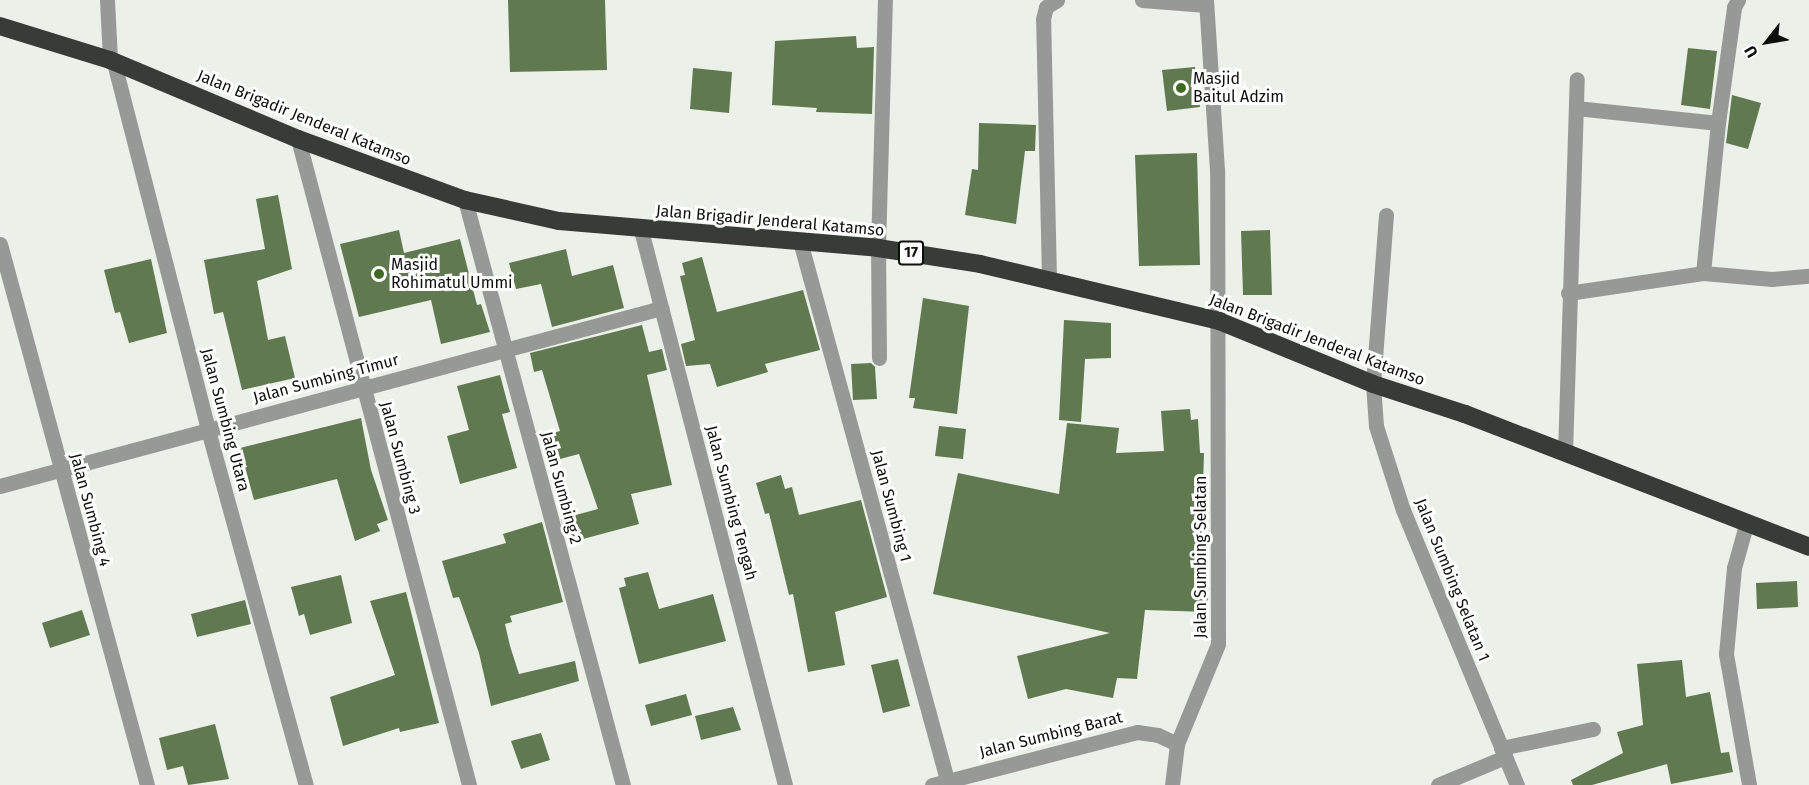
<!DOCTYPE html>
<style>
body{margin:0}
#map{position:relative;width:1809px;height:785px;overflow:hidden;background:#ebf0e8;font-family:"Fira Sans",sans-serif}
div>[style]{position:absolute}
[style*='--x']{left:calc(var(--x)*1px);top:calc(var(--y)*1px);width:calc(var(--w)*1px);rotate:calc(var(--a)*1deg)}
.building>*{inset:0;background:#617951}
.minor>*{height:15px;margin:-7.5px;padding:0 7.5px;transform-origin:7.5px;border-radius:7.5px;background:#979996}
.highway>*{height:18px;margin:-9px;padding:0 9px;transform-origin:9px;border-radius:9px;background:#383c36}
.dots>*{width:16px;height:16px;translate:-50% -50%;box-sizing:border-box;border:3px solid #fff;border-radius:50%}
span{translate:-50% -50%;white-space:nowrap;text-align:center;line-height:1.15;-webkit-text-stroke:6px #fff;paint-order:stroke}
.shield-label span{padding:2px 4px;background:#fff;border:2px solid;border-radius:4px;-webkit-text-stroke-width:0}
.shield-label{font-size:15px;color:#0d0f0c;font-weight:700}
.poi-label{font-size:16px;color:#0d0f0c}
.left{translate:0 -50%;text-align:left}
.street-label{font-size:16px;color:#0d0f0c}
.north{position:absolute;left:1737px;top:12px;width:60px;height:60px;-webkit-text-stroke:4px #fff;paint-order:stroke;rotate:239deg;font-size:16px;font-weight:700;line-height:24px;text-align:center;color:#0d0f0c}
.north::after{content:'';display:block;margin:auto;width:21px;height:27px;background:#0d0f0c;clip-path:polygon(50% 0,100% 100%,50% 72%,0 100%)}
</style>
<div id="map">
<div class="building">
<div style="clip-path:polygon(508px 0,605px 0,607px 70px,510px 72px)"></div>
<div style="clip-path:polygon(856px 36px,857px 48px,874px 47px,872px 114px,816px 112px,817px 108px,772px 105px,775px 41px)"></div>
<div style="clip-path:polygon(1688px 48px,1717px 51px,1710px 109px,1681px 105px)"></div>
<div style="clip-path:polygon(1195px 67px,1200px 107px,1167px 111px,1162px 70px)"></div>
<div style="clip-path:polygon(693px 68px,732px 72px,729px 113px,690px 109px)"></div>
<div style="clip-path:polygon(1732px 95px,1761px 103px,1748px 149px,1726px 143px)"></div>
<div style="clip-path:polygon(979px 123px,1036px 125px,1035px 151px,1025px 151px,1016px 224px,965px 215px,972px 169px,978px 170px)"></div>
<div style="clip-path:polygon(1197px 153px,1200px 265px,1139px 266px,1135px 155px)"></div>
<div style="clip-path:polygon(278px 195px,292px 269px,257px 281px,268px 340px,285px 336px,295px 378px,242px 390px,223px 312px,214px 314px,204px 260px,265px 249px,256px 199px)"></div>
<div style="clip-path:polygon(399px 230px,404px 253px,460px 239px,477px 305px,481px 304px,490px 332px,441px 344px,431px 300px,359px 317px,340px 244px)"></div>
<div style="clip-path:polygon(1270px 230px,1272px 295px,1243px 295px,1241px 231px)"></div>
<div style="clip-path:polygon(566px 249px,572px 276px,613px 265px,624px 308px,552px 327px,541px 284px,516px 289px,509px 263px)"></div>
<div style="clip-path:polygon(702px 257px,717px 312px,803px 290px,820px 350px,765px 364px,768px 372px,717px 387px,710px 364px,686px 366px,681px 344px,695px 340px,680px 276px,685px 275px,682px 263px)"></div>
<div style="clip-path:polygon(151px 259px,167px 333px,129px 343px,120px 312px,115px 313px,104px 270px)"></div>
<div style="clip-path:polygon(923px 298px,969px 306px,957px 414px,913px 408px,915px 398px,909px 398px)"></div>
<div style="clip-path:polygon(1064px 320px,1111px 323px,1111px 358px,1085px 359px,1081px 422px,1059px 420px)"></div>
<div style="clip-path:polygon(642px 325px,649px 352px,662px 349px,667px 370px,647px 375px,672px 485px,631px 494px,639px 524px,568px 543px,561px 519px,598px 509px,579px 454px,560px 459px,553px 433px,560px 431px,542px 370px,534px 372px,530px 353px)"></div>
<div style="clip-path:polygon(871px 363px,875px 367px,877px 399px,853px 400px,851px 364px)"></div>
<div style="clip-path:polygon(500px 375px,510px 412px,502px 414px,517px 468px,460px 484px,447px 436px,469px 430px,457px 386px)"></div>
<div style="clip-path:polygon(1190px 409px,1191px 420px,1198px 419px,1200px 453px,1204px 453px,1201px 551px,1207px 551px,1208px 612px,1145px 610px,1137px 679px,1117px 678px,1113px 698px,1066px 689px,1028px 699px,1017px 656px,1110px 633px,933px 594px,958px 473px,1059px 494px,1067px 423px,1119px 428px,1116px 453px,1164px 451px,1161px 411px)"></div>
<div style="clip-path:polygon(361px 418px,371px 470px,388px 520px,377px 524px,380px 531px,355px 541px,337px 479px,254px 500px,240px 448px)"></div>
<div style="clip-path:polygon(939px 426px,966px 429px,963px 459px,935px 456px)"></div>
<div style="clip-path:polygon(781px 475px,785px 489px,792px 487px,799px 515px,861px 500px,887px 597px,835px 612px,845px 665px,808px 672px,793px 594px,789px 595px,769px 513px,765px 514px,756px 483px)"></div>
<div style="clip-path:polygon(542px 522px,563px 602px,510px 616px,512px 622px,505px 624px,510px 646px,519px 674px,575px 661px,579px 681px,491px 706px,479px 653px,459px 597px,453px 598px,442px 561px,506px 543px,503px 534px)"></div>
<div style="clip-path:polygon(648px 572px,659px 609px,713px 594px,726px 641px,639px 664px,619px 588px,626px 586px,624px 578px)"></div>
<div style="clip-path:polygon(341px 575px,352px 623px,310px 635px,304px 614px,299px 616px,291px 587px)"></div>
<div style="clip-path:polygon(1797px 581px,1798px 607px,1757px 609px,1756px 583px)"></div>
<div style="clip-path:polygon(406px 592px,439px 723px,400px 732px,399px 728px,343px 746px,330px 697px,395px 675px,370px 601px)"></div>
<div style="clip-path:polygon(245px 600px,251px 624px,197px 637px,191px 614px)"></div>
<div style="clip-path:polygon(82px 610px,90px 635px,50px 648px,42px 623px)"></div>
<div style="clip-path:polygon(898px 659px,910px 706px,883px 713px,871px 665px)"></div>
<div style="clip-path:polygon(1682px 660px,1686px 697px,1710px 692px,1721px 753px,1729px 752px,1733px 772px,1671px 784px,1667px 764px,1685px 759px,1592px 785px,1573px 785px,1571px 780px,1623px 753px,1617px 732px,1643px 725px,1637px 664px)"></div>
<div style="clip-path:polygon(686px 694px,692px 715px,651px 726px,645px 705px)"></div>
<div style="clip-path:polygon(733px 707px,741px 730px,701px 740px,695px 716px)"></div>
<div style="clip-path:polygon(215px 724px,229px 779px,188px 785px,183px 766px,167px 770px,159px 738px)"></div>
<div style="clip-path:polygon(541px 733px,550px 760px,521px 769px,511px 741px)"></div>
</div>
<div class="minor">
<div style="--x:107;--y:0;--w:60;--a:87.1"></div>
<div style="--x:1142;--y:0;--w:64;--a:4.5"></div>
<div style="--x:114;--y:63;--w:379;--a:75.6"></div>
<div style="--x:208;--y:430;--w:368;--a:74.6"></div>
<div style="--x:1576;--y:108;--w:143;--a:6"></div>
<div style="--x:298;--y:139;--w:668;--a:75.17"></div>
<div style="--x:465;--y:200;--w:606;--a:74.89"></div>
<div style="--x:1386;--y:215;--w:169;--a:94.4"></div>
<div style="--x:1373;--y:384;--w:42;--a:85.9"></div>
<div style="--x:1376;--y:426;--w:88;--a:72.2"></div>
<div style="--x:1403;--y:510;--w:298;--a:67.5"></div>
<div style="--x:641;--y:230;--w:573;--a:75.45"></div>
<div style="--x:800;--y:241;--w:559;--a:74.74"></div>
<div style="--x:0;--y:244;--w:561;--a:74.8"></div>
<div style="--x:1703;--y:273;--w:151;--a:-84.3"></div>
<div style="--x:1718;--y:123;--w:117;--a:-82.1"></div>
<div style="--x:1734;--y:7;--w:8;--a:-60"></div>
<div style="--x:1049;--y:278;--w:259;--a:-91.3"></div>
<div style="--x:1043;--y:19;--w:12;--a:-76"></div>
<div style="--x:1046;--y:7;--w:13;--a:-32"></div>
<div style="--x:1568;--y:293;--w:136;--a:-8.4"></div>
<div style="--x:1703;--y:273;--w:69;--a:5"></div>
<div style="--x:1772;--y:279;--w:37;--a:-5"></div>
<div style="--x:879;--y:358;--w:110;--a:-90.5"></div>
<div style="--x:878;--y:248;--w:248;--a:-88.4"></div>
<div style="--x:1565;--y:453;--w:374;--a:-88.2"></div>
<div style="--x:0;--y:486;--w:685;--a:-15.07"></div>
<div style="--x:1746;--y:525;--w:45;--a:105.6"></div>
<div style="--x:1734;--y:568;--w:86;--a:95.3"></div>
<div style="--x:1726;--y:654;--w:133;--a:80"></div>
<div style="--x:1501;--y:748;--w:94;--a:-11.7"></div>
<div style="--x:932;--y:785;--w:212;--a:-14.5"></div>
<div style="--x:1137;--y:732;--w:21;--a:8"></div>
<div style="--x:1158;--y:735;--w:21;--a:25"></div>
<div style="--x:1172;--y:785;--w:41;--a:-83"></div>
<div style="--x:1177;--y:744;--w:108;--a:-67.7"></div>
<div style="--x:1218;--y:644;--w:474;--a:-90.1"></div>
<div style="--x:1217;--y:170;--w:170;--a:-93.7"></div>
<div style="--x:1438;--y:785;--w:73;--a:-22.7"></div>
</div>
<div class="highway">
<div style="--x:0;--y:26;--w:115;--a:17.2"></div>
<div style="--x:110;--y:60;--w:204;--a:22.8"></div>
<div style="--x:298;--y:139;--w:178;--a:20.1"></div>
<div style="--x:465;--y:200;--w:96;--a:12.6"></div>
<div style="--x:559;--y:221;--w:320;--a:4.8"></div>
<div style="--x:878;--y:248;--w:103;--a:8.9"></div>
<div style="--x:980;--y:264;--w:246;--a:13.4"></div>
<div style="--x:1219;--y:321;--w:166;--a:22.2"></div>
<div style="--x:1373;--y:384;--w:97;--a:18.1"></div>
<div style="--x:1465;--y:414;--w:369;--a:21.1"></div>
</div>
<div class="dots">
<div style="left:1181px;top:88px;background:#426924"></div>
<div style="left:379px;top:274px;background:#426924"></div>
</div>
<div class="shield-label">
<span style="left:911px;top:253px">17</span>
</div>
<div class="poi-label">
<span class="left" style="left:1193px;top:88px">Masjid<br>Baitul Adzim</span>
<span class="left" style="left:391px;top:274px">Masjid<br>Rohimatul Ummi</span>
</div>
<div class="street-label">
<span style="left:304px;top:118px;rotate:22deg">Jalan Brigadir Jenderal Katamso</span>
<span style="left:770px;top:221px;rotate:5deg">Jalan Brigadir Jenderal Katamso</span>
<span style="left:1317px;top:340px;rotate:21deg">Jalan Brigadir Jenderal Katamso</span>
<span style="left:326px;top:379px;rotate:-15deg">Jalan Sumbing Timur</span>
<span style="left:225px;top:420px;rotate:75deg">Jalan Sumbing Utara</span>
<span style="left:400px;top:458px;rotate:75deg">Jalan Sumbing 3</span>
<span style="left:561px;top:488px;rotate:75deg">Jalan Sumbing 2</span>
<span style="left:731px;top:503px;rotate:75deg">Jalan Sumbing Tengah</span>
<span style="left:891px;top:506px;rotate:75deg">Jalan Sumbing 1</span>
<span style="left:90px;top:510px;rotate:75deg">Jalan Sumbing 4</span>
<span style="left:1201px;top:557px;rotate:-90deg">Jalan Sumbing Selatan</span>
<span style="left:1452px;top:580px;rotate:68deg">Jalan Sumbing Selatan 1</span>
<span style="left:1051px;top:735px;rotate:-14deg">Jalan Sumbing Barat</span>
</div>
<div class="north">U</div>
</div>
